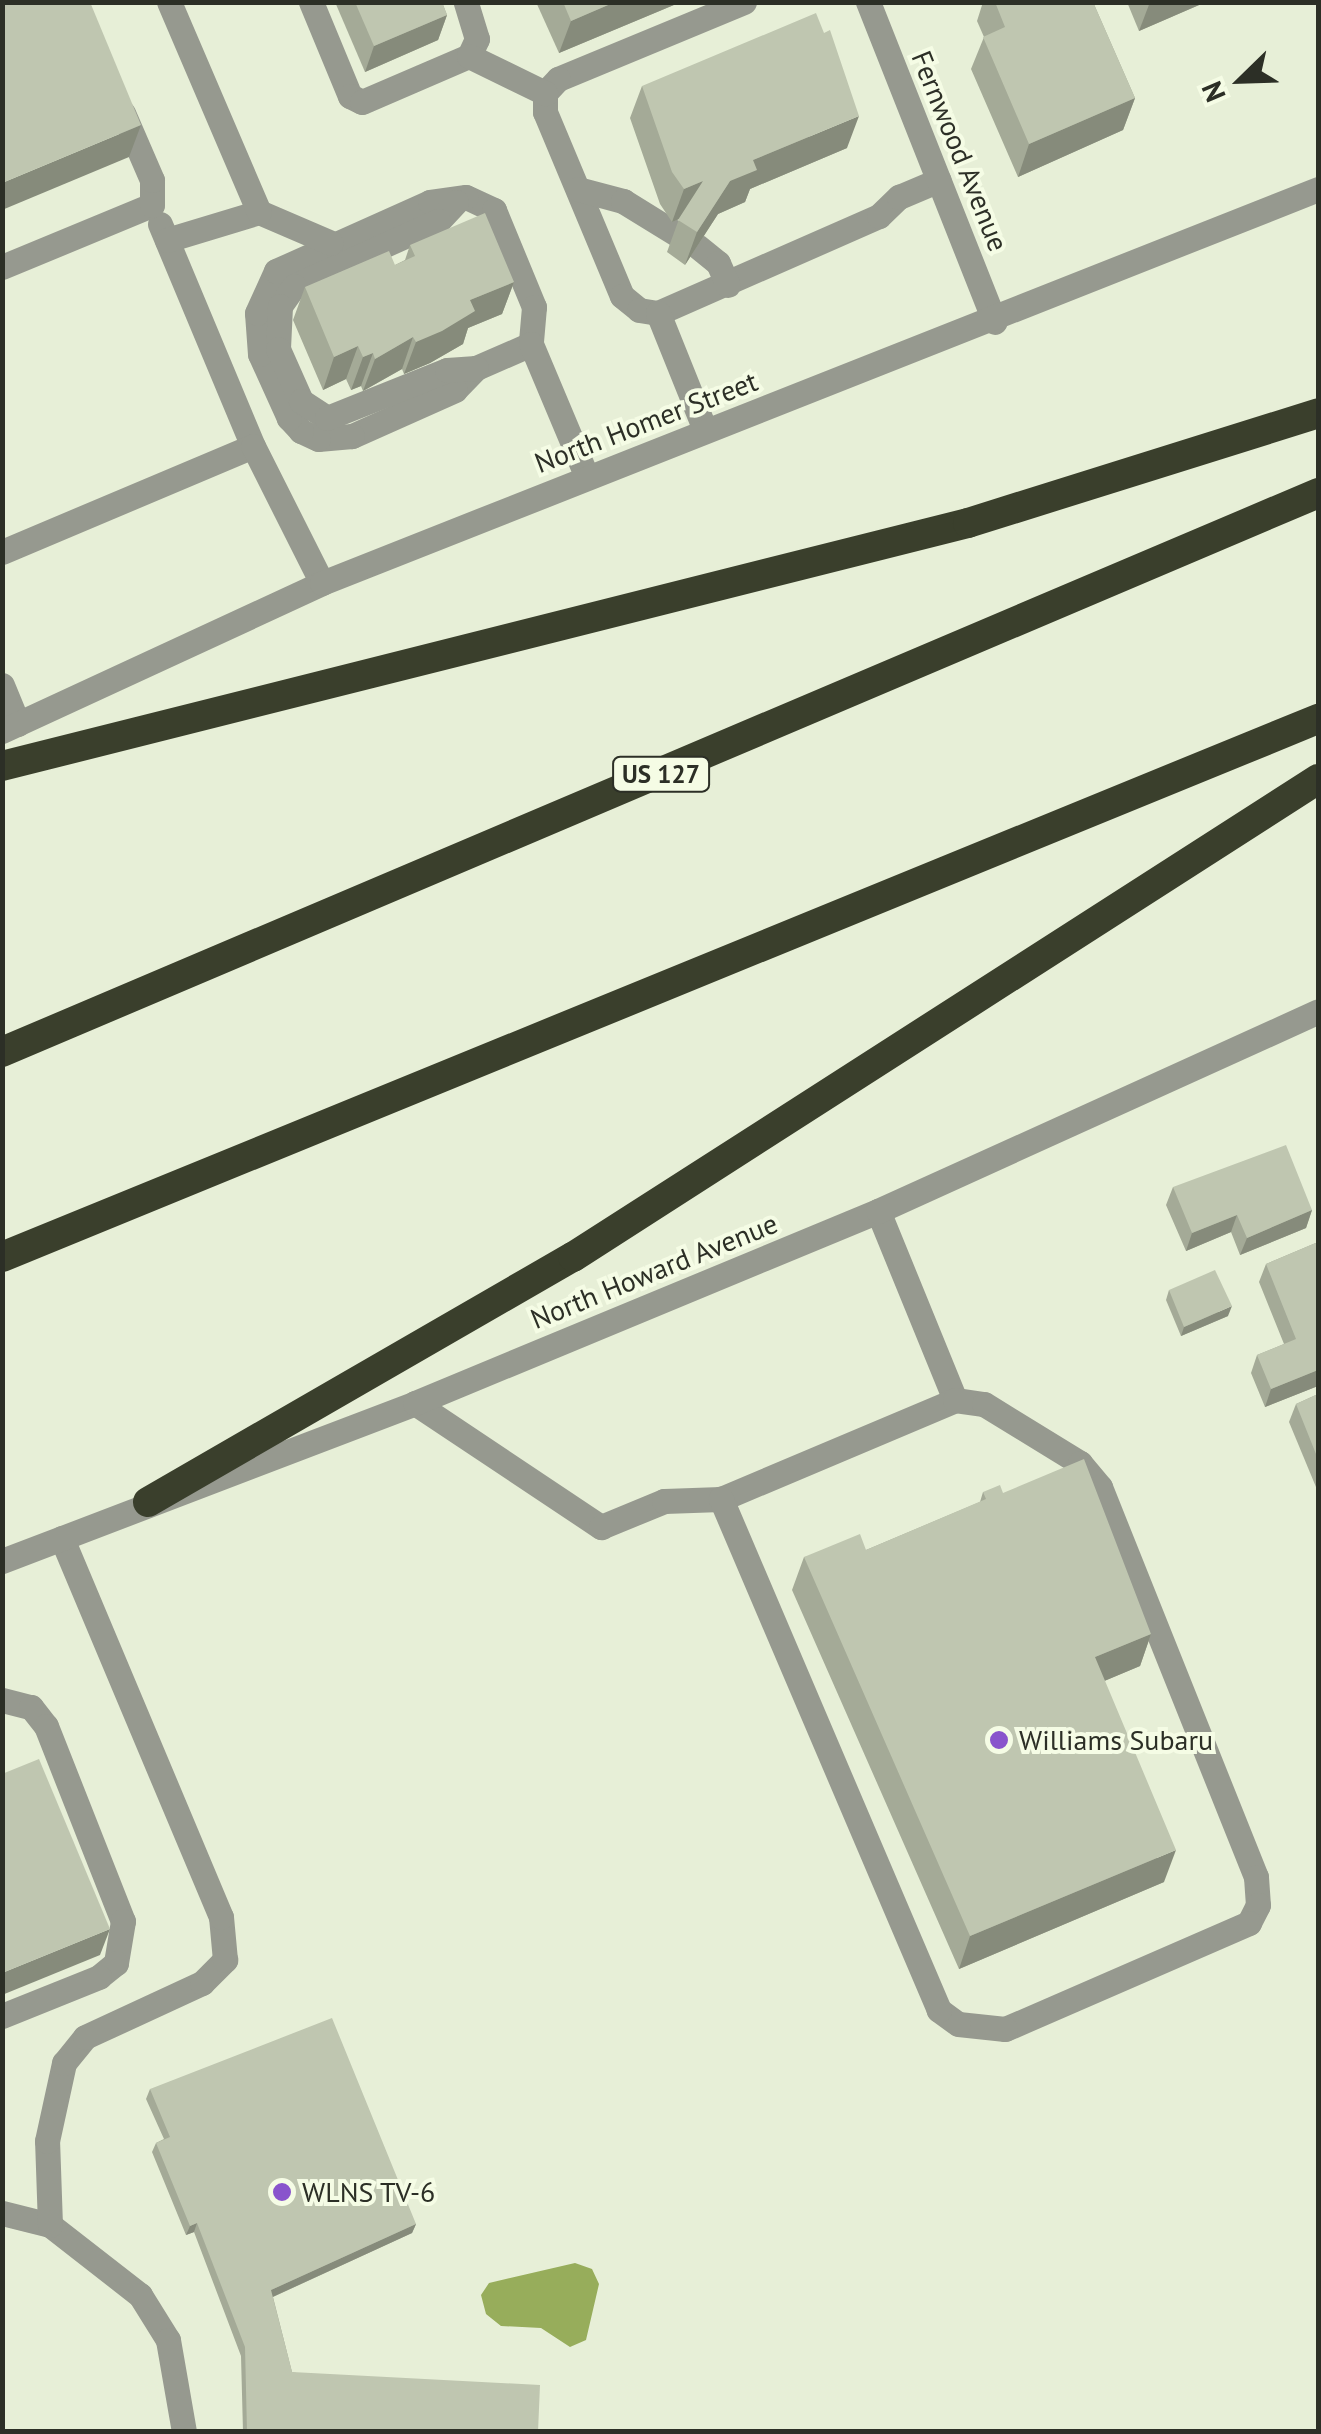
<!DOCTYPE html>
<style>
body{margin:0}
#map{position:relative;width:1321px;height:2434px;overflow:hidden;background:#e7efd7;font-family:"PT Sans",sans-serif}
div>[style]{position:absolute}
[style*='--x']{left:calc(var(--x)*1px);top:calc(var(--y)*1px);width:calc(var(--w)*1px);rotate:calc(var(--a)*1deg)}
.water>*{inset:0;background:#97ad5b}
.service>*{height:25px;margin:-12.5px;padding:0 12.5px;transform-origin:12.5px;border-radius:12.5px;background:#96998f}
.minor>*{height:25px;margin:-12.5px;padding:0 12.5px;transform-origin:12.5px;border-radius:12.5px;background:#96998f}
.tertiary>*{height:25px;margin:-12.5px;padding:0 12.5px;transform-origin:12.5px;border-radius:12.5px;background:#96998f}
.motorway>*{height:30px;margin:-15px;padding:0 15px;transform-origin:15px;border-radius:15px;background:#3a3f2c}
.wall>*{inset:0;background:#a4aa97}
.shaded-wall>*{inset:0;background:#868b7b}
.building>*{inset:0;background:#bfc6b0}
.dots>*{width:28px;height:28px;translate:-50% -50%;box-sizing:border-box;border:5px solid #f5fce5;border-radius:50%}
span{translate:-50% -50%;white-space:nowrap;text-align:center;line-height:1.15;-webkit-text-stroke:8px #f5fce5;paint-order:stroke}
.shield-label span{padding:2px 8px;background:#f5fce5;border:2px solid;border-radius:8px;-webkit-text-stroke-width:0}
.shield-label{font-size:25px;color:#2c2f26;font-weight:700}
.street-label{font-size:28px;color:#2c2f26}
.poi-label{font-size:28px;color:#2c2f26}
.left{translate:0 -50%;text-align:left}
.frame{position:absolute;inset:0;border:5px solid #2c2f26;pointer-events:none}
.north{position:absolute;left:1191px;top:30px;width:100px;height:100px;-webkit-text-stroke:8px #f5fce5;paint-order:stroke;rotate:247deg;font-size:28px;font-weight:700;line-height:40px;text-align:center;color:#2c2f26}
.north::after{content:'';display:block;margin:auto;width:35px;height:45px;background:#2c2f26;clip-path:polygon(50% 0,100% 100%,50% 72%,0 100%)}
</style>
<div id="map">
<div class="water">
<div style="clip-path:polygon(575px 2263px,592px 2269px,599px 2284px,586px 2340px,570px 2347px,541px 2328px,501px 2326px,486px 2314px,481px 2295px,489px 2283px)"></div>
</div>
<div class="service">
<div style="--x:311;--y:2;--w:102;--a:67.5"></div>
<div style="--x:350;--y:96;--w:13;--a:27"></div>
<div style="--x:362;--y:102;--w:116;--a:-23.3"></div>
<div style="--x:469;--y:56;--w:19;--a:-65"></div>
<div style="--x:477;--y:39;--w:39;--a:-107"></div>
<div style="--x:744;--y:2;--w:201;--a:157.5"></div>
<div style="--x:558;--y:79;--w:19;--a:133"></div>
<div style="--x:545;--y:93;--w:19;--a:90"></div>
<div style="--x:545;--y:112;--w:199;--a:67.3"></div>
<div style="--x:622;--y:296;--w:22;--a:39"></div>
<div style="--x:639;--y:310;--w:19;--a:9"></div>
<div style="--x:658;--y:313;--w:241;--a:-23.7"></div>
<div style="--x:879;--y:216;--w:28;--a:-44"></div>
<div style="--x:899;--y:197;--w:43;--a:-23"></div>
<div style="--x:469;--y:56;--w:85;--a:26"></div>
<div style="--x:578;--y:189;--w:47;--a:14.9"></div>
<div style="--x:623;--y:201;--w:65;--a:31.7"></div>
<div style="--x:466;--y:197;--w:31;--a:25"></div>
<div style="--x:494;--y:210;--w:105;--a:67.6"></div>
<div style="--x:534;--y:307;--w:37;--a:95"></div>
<div style="--x:531;--y:344;--w:60;--a:156.4"></div>
<div style="--x:476;--y:368;--w:30;--a:134"></div>
<div style="--x:455;--y:390;--w:113;--a:155.9"></div>
<div style="--x:352;--y:436;--w:34;--a:175"></div>
<div style="--x:318;--y:439;--w:19;--a:-155"></div>
<div style="--x:301;--y:431;--w:18;--a:-133"></div>
<div style="--x:289;--y:418;--w:70;--a:-114.4"></div>
<div style="--x:260;--y:354;--w:41;--a:-94.2"></div>
<div style="--x:257;--y:313;--w:46;--a:-65.7"></div>
<div style="--x:276;--y:271;--w:169;--a:-24.1"></div>
<div style="--x:430;--y:202;--w:36;--a:-8"></div>
<div style="--x:456;--y:202;--w:26;--a:133"></div>
<div style="--x:438;--y:221;--w:158;--a:155.7"></div>
<div style="--x:294;--y:286;--w:24;--a:125"></div>
<div style="--x:280;--y:306;--w:43;--a:92.7"></div>
<div style="--x:278;--y:349;--w:57;--a:66.1"></div>
<div style="--x:301;--y:401;--w:31;--a:33"></div>
<div style="--x:327;--y:418;--w:129;--a:-21.8"></div>
<div style="--x:447;--y:370;--w:29;--a:-4"></div>
<div style="--x:259;--y:212;--w:78;--a:23.3"></div>
<div style="--x:160;--y:224;--w:241;--a:67.3"></div>
<div style="--x:167;--y:240;--w:96;--a:-16.9"></div>
<div style="--x:259;--y:212;--w:228;--a:-113.2"></div>
<div style="--x:697;--y:246;--w:27;--a:39"></div>
<div style="--x:718;--y:263;--w:24;--a:66"></div>
<div style="--x:2;--y:267;--w:162;--a:-22.5"></div>
<div style="--x:152;--y:205;--w:25;--a:-90"></div>
<div style="--x:152;--y:180;--w:73;--a:-113.4"></div>
<div style="--x:658;--y:313;--w:126;--a:68.1"></div>
<div style="--x:531;--y:344;--w:144;--a:67.2"></div>
<div style="--x:2;--y:552;--w:272;--a:-22.9"></div>
<div style="--x:253;--y:446;--w:153;--a:63.3"></div>
<div style="--x:2;--y:685;--w:42;--a:67.7"></div>
<div style="--x:878;--y:1211;--w:204;--a:67.8"></div>
<div style="--x:415;--y:1403;--w:224;--a:33.7"></div>
<div style="--x:601;--y:1527;--w:68;--a:-22.4"></div>
<div style="--x:664;--y:1501;--w:57;--a:-2"></div>
<div style="--x:721;--y:1499;--w:254;--a:-22.9"></div>
<div style="--x:955;--y:1400;--w:29;--a:8"></div>
<div style="--x:984;--y:1404;--w:113;--a:31.6"></div>
<div style="--x:1080;--y:1463;--w:31;--a:50"></div>
<div style="--x:1100;--y:1487;--w:420;--a:68.2"></div>
<div style="--x:1256;--y:1877;--w:28;--a:86"></div>
<div style="--x:1258;--y:1905;--w:20;--a:117"></div>
<div style="--x:1249;--y:1923;--w:266;--a:156.5"></div>
<div style="--x:1005;--y:2029;--w:47;--a:-173.9"></div>
<div style="--x:958;--y:2024;--w:24;--a:-144"></div>
<div style="--x:939;--y:2010;--w:556;--a:-113.1"></div>
<div style="--x:2;--y:1700;--w:30;--a:14"></div>
<div style="--x:31;--y:1707;--w:24;--a:52"></div>
<div style="--x:46;--y:1726;--w:210;--a:68.5"></div>
<div style="--x:123;--y:1921;--w:43;--a:99.5"></div>
<div style="--x:116;--y:1963;--w:22;--a:141"></div>
<div style="--x:99;--y:1977;--w:105;--a:158.1"></div>
<div style="--x:2;--y:2213;--w:49;--a:14"></div>
<div style="--x:50;--y:2225;--w:114;--a:37.9"></div>
<div style="--x:140;--y:2295;--w:53;--a:58.1"></div>
<div style="--x:168;--y:2340;--w:93;--a:80.1"></div>
<div style="--x:50;--y:2225;--w:84;--a:-92"></div>
<div style="--x:47;--y:2141;--w:80;--a:-77.7"></div>
<div style="--x:64;--y:2063;--w:33;--a:-51"></div>
<div style="--x:85;--y:2037;--w:129;--a:-24.8"></div>
<div style="--x:202;--y:1983;--w:33;--a:-45"></div>
<div style="--x:225;--y:1960;--w:43;--a:-95.3"></div>
<div style="--x:221;--y:1917;--w:411;--a:-112.8"></div>
</div>
<div class="minor">
<div style="--x:868;--y:2;--w:344;--a:68.4"></div>
</div>
<div class="tertiary">
<div style="--x:2;--y:731;--w:353;--a:-24.8"></div>
<div style="--x:322;--y:583;--w:1071;--a:-21.58"></div>
<div style="--x:2;--y:1561;--w:442;--a:-20.9"></div>
<div style="--x:415;--y:1403;--w:501;--a:-22.52"></div>
<div style="--x:878;--y:1211;--w:483;--a:-24.4"></div>
</div>
<div class="motorway">
<div style="--x:2;--y:766;--w:996;--a:-14.12"></div>
<div style="--x:968;--y:523;--w:367;--a:-17.4"></div>
<div style="--x:2;--y:1052;--w:1430;--a:-23.01"></div>
<div style="--x:2;--y:1257;--w:1422;--a:-22.24"></div>
<div style="--x:148;--y:1502;--w:491;--a:-30"></div>
<div style="--x:573;--y:1257;--w:885;--a:-32.68"></div>
</div>
<div class="wall">
<div style="clip-path:polygon(335px 2px,442px 2px,447px 15px,438px 40px,365px 72px)"></div>
<div style="clip-path:polygon(536px 2px,681px 2px,559px 53px)"></div>
<div style="clip-path:polygon(983px 2px,1093px 2px,1135px 98px,1123px 130px,1018px 177px,971px 69px,984px 37px,977px 21px)"></div>
<div style="clip-path:polygon(1127px 2px,1206px 2px,1139px 31px)"></div>
<div style="clip-path:polygon(642px 86px,847px 148px,750px 189px,745px 202px,718px 214px,685px 265px,667px 252px,679px 219px,672px 222px,660px 204px,630px 118px)"></div>
<div style="clip-path:polygon(410px 245px,514px 282px,502px 314px,468px 328px,463px 344px,430px 363px,404px 374px,402px 369px,363px 391px,361px 386px,351px 390px,346px 379px,323px 390px,293px 320px,305px 287px,395px 265px,405px 260px)"></div>
<div style="clip-path:polygon(1173px 1187px,1312px 1210px,1306px 1228px,1240px 1255px,1231px 1232px,1186px 1251px,1166px 1205px)"></div>
<div style="clip-path:polygon(1318px 1242px,1318px 1386px,1265px 1407px,1251px 1373px,1257px 1355px,1284px 1344px,1259px 1282px,1266px 1264px)"></div>
<div style="clip-path:polygon(1169px 1290px,1228px 1316px,1181px 1336px,1166px 1300px)"></div>
<div style="clip-path:polygon(1318px 1394px,1318px 1486px,1316px 1487px,1289px 1422px,1296px 1404px)"></div>
<div style="clip-path:polygon(983px 1492px,1003px 1493px,1151px 1634px,1140px 1666px,1104px 1681px,1164px 1882px,959px 1969px,792px 1590px,804px 1557px,866px 1550px,980px 1502px)"></div>
<div style="clip-path:polygon(150px 2089px,416px 2224px,412px 2233px,273px 2297px,292px 2372px,538px 2432px,243px 2432px,241px 2356px,194px 2232px,186px 2235px,152px 2152px,156px 2143px,164px 2139px,146px 2099px)"></div>
</div>
<div class="shaded-wall">
<div style="clip-path:polygon(615px 2px,681px 2px,559px 53px,571px 21px)"></div>
<div style="clip-path:polygon(1150px 2px,1206px 2px,1139px 31px)"></div>
<div style="clip-path:polygon(447px 15px,438px 40px,365px 72px,374px 46px)"></div>
<div style="clip-path:polygon(1135px 98px,1123px 130px,1018px 177px,1029px 144px)"></div>
<div style="clip-path:polygon(859px 116px,847px 148px,750px 189px,745px 202px,718px 214px,685px 265px,697px 232px,730px 181px,753px 160px)"></div>
<div style="clip-path:polygon(141px 125px,129px 157px,2px 210px,2px 183px)"></div>
<div style="clip-path:polygon(703px 181px,691px 214px,672px 222px,684px 189px)"></div>
<div style="clip-path:polygon(514px 282px,502px 314px,468px 328px,463px 344px,430px 363px,404px 374px,416px 342px,470px 300px)"></div>
<div style="clip-path:polygon(413px 337px,402px 369px,363px 391px,375px 359px)"></div>
<div style="clip-path:polygon(358px 346px,346px 379px,323px 390px,334px 357px)"></div>
<div style="clip-path:polygon(373px 353px,361px 386px,351px 390px,363px 357px)"></div>
<div style="clip-path:polygon(1312px 1210px,1306px 1228px,1240px 1255px,1247px 1238px)"></div>
<div style="clip-path:polygon(1237px 1215px,1231px 1232px,1186px 1251px,1192px 1233px)"></div>
<div style="clip-path:polygon(1232px 1306px,1228px 1316px,1181px 1336px,1184px 1327px)"></div>
<div style="clip-path:polygon(1318px 1370px,1318px 1386px,1265px 1407px,1271px 1389px)"></div>
<div style="clip-path:polygon(1151px 1634px,1140px 1666px,1083px 1690px,1095px 1657px)"></div>
<div style="clip-path:polygon(1176px 1850px,1164px 1882px,959px 1969px,970px 1936px)"></div>
<div style="clip-path:polygon(110px 1929px,100px 1955px,2px 1995px,2px 1973px)"></div>
<div style="clip-path:polygon(197px 2223px,194px 2232px,186px 2235px,190px 2226px)"></div>
<div style="clip-path:polygon(416px 2224px,412px 2233px,268px 2299px,271px 2290px)"></div>
</div>
<div class="building">
<div style="clip-path:polygon(2px 2px,90px 2px,141px 125px,2px 183px)"></div>
<div style="clip-path:polygon(355px 2px,442px 2px,447px 15px,374px 46px)"></div>
<div style="clip-path:polygon(563px 2px,615px 2px,571px 21px)"></div>
<div style="clip-path:polygon(995px 2px,1093px 2px,1135px 98px,1029px 144px,983px 37px,1005px 27px)"></div>
<div style="clip-path:polygon(816px 13px,824px 33px,830px 30px,859px 116px,753px 160px,757px 170px,730px 181px,697px 232px,678px 220px,703px 181px,684px 189px,672px 172px,642px 86px)"></div>
<div style="clip-path:polygon(485px 213px,514px 282px,470px 300px,475px 311px,442px 331px,416px 342px,413px 337px,375px 359px,373px 353px,363px 357px,358px 346px,334px 357px,305px 287px,389px 251px,395px 265px,415px 256px,410px 245px)"></div>
<div style="clip-path:polygon(1286px 1145px,1312px 1210px,1247px 1238px,1237px 1215px,1192px 1233px,1173px 1187px)"></div>
<div style="clip-path:polygon(1318px 1242px,1318px 1370px,1271px 1389px,1257px 1355px,1296px 1339px,1266px 1264px)"></div>
<div style="clip-path:polygon(1215px 1270px,1232px 1306px,1184px 1327px,1169px 1290px)"></div>
<div style="clip-path:polygon(1318px 1394px,1318px 1459px,1296px 1404px)"></div>
<div style="clip-path:polygon(1084px 1459px,1151px 1634px,1095px 1657px,1176px 1850px,970px 1936px,804px 1557px,860px 1534px,866px 1550px,986px 1499px,983px 1492px,1000px 1485px,1003px 1493px)"></div>
<div style="clip-path:polygon(39px 1759px,110px 1929px,2px 1973px,2px 1774px)"></div>
<div style="clip-path:polygon(332px 2018px,416px 2224px,271px 2290px,292px 2372px,540px 2385px,538px 2432px,247px 2432px,245px 2347px,197px 2223px,190px 2226px,156px 2143px,170px 2137px,150px 2089px)"></div>
</div>
<div class="dots">
<div style="left:999px;top:1740px;background:#8954cc"></div>
<div style="left:282px;top:2192px;background:#8954cc"></div>
</div>
<div class="shield-label">
<span style="left:661px;top:774px">US 127</span>
</div>
<div class="street-label">
<span style="left:960px;top:151px;rotate:68deg">Fernwood Avenue</span>
<span style="left:646px;top:422px;rotate:-21deg">North Homer Street</span>
<span style="left:654px;top:1271px;rotate:-22deg">North Howard Avenue</span>
</div>
<div class="poi-label">
<span class="left" style="left:1019px;top:1740px">Williams Subaru</span>
<span class="left" style="left:302px;top:2192px">WLNS TV-6</span>
</div>
<div class="frame"></div>
<div class="north">N</div>
</div>
